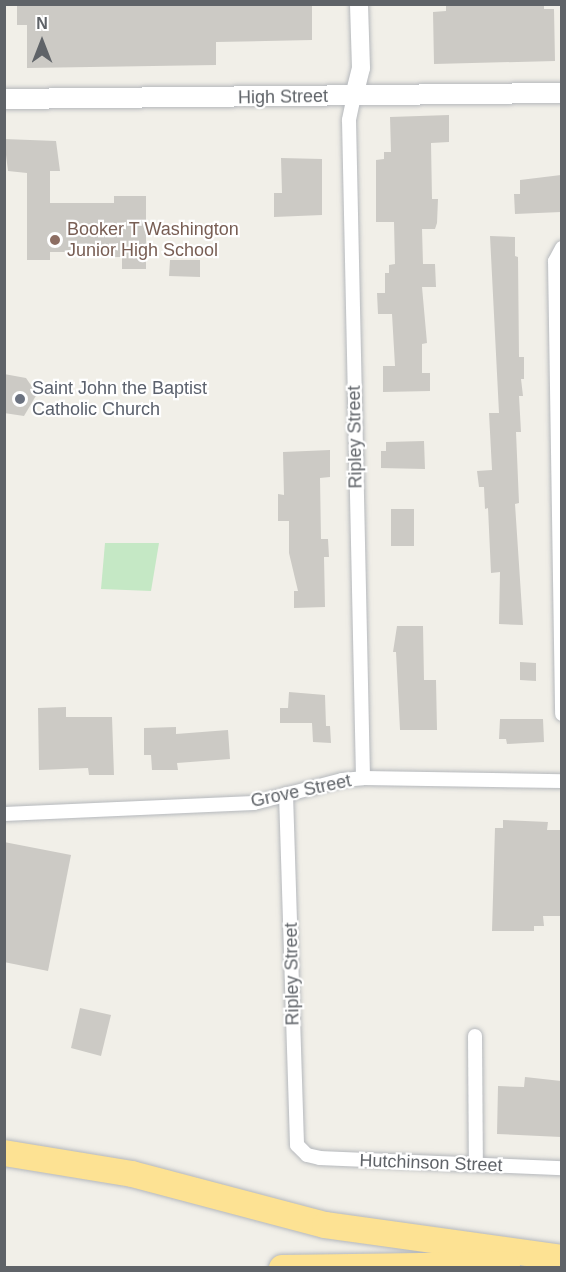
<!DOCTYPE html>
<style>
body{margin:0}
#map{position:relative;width:566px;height:1272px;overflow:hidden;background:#f1efe8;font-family:Helvetica,sans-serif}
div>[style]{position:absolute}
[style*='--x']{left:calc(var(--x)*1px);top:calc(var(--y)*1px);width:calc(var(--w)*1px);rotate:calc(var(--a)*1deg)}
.green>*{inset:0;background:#c5e8c5}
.building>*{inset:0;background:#cccac5}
.roads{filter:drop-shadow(0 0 2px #b5b8bc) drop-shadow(0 0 2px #b5b8bc)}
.minor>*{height:14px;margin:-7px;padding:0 7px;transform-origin:7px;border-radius:7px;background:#fff}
.tertiary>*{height:18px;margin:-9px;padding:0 9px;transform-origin:9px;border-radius:9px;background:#fff}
.secondary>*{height:20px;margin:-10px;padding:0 10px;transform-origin:10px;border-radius:10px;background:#fff}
.motorway>*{height:26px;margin:-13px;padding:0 13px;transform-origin:13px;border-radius:13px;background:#fde293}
.dots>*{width:16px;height:16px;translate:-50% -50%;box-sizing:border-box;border:3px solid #fff;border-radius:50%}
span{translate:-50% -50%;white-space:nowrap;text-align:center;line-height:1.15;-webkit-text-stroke:4.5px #fff;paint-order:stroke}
.street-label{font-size:18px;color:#5f6368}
.education-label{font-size:18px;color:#785e54}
.left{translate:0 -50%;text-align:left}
.worship-label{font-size:18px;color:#5b616d}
.frame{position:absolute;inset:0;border:6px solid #5f6368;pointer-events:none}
.north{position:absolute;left:12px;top:12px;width:60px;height:60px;-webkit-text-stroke:4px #fff;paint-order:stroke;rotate:0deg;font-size:16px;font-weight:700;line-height:24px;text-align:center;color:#5f6368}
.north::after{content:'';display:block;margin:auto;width:21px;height:27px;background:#5f6368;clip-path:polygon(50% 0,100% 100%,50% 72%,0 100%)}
</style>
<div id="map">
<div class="green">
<div style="clip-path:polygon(105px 543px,159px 543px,151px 591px,101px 589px)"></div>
</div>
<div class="building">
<div style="clip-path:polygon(312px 4px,312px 40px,216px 42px,216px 65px,27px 68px,27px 25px,17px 25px,17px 6px,27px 4px)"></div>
<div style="clip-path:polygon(446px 4px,544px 4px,544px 9px,554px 9px,555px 61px,434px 64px,433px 12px,446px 11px)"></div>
<div style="clip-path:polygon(449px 115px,449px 142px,431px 143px,432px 199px,438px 199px,437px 223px,435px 229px,422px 229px,423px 264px,435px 264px,436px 287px,422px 287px,427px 343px,422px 344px,422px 373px,430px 373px,430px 391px,383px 392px,383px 366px,395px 366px,392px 314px,378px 314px,377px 293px,385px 293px,385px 273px,389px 273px,389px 265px,395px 264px,394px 222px,376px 222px,376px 160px,384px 159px,384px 152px,391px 152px,390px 117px)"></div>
<div style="clip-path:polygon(4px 139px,56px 141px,60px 171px,50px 171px,50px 203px,114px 203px,114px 196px,146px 196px,146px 269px,122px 269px,122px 257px,114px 257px,114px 252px,50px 252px,50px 260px,27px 260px,27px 173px,8px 171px)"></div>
<div style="clip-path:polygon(281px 158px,322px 159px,322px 215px,274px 217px,274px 193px,282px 193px)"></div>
<div style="clip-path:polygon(561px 175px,561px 212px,515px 214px,514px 194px,520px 194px,520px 180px)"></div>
<div style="clip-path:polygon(490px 236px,515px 237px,515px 256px,518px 257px,519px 357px,524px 357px,524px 379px,521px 379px,523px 396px,519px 396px,521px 432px,516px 432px,519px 503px,515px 504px,523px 625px,499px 624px,500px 572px,491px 573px,488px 508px,485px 509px,484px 487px,479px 487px,477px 471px,492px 470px,489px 413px,499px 413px)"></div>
<div style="clip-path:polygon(170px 260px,200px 260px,200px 277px,169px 276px)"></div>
<div style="clip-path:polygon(4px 374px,26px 378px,37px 394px,24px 416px,4px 413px)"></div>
<div style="clip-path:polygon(424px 441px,425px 469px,381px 468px,381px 451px,386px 451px,386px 442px)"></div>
<div style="clip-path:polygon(330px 450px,330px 477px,320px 478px,321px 539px,328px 539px,329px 557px,324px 557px,325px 607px,294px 608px,294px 591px,298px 591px,289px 553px,289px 521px,278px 521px,278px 494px,284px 495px,283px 452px)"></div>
<div style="clip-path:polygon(391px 509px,414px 509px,414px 546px,391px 546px)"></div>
<div style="clip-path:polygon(397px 626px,423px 626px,424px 680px,436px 680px,437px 730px,400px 730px,396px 652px,393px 652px)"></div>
<div style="clip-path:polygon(520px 662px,536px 663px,536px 681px,520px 680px)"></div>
<div style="clip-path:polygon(289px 692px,325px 695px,326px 726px,330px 726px,331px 743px,313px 742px,312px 723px,280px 723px,280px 708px,288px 708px)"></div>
<div style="clip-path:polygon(66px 707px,66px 717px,112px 717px,114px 775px,89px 775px,88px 768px,39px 770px,38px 708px)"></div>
<div style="clip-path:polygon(500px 719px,543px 719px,544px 742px,507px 744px,506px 739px,499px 739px)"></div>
<div style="clip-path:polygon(176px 727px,176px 734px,228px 730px,230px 759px,177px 763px,178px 770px,152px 770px,151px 755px,144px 755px,144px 728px)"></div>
<div style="clip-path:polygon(503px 820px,548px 822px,547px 830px,561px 830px,561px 916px,543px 916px,544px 926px,534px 926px,534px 931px,492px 931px,495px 828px,503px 828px)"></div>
<div style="clip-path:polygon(4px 842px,71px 855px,48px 971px,4px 962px)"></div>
<div style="clip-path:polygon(80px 1008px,111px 1015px,101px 1056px,71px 1048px)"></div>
<div style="clip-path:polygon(525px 1077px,561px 1081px,561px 1137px,497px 1134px,498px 1086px,524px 1087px)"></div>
</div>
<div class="roads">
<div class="minor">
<div style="--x:354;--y:96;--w:25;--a:102"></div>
<div style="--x:349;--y:120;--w:658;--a:88.78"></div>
<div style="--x:562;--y:248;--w:15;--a:118"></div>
<div style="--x:555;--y:261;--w:453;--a:89.1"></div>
<div style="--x:286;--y:794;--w:351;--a:88.2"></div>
<div style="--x:297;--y:1145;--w:14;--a:45"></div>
<div style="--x:307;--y:1155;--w:13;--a:13"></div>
<div style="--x:320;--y:1158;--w:242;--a:2.4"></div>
<div style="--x:4;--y:814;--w:250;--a:-2.5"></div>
<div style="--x:254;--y:803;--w:91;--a:-14.6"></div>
<div style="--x:342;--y:780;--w:21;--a:-5"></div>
<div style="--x:363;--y:778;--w:199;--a:0.9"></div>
<div style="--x:475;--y:1036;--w:128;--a:89.6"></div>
</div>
<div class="tertiary">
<div style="--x:354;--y:96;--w:29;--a:-76"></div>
<div style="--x:361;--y:68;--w:64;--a:-91.8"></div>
</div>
<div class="secondary">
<div style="--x:4;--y:99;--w:558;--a:-0.62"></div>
</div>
<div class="motorway">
<div style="--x:4;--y:1153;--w:130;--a:9.3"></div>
<div style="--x:132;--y:1174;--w:200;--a:14.8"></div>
<div style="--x:325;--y:1225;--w:239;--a:7.9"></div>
<div style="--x:282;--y:1268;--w:225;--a:-0.8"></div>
</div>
</div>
<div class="dots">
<div style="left:55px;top:240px;background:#8d6e63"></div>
<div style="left:20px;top:399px;background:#6b7280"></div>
</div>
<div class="street-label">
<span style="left:283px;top:97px;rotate:-1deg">High Street</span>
<span style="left:355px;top:437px;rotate:-91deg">Ripley Street</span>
<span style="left:301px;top:791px;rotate:-12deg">Grove Street</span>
<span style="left:292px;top:974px;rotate:-91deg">Ripley Street</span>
<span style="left:431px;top:1163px;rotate:2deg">Hutchinson Street</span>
</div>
<div class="education-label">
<span class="left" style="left:67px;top:240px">Booker T Washington<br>Junior High School</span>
</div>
<div class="worship-label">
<span class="left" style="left:32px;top:399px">Saint John the Baptist<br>Catholic Church</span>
</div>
<div class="frame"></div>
<div class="north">N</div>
</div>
